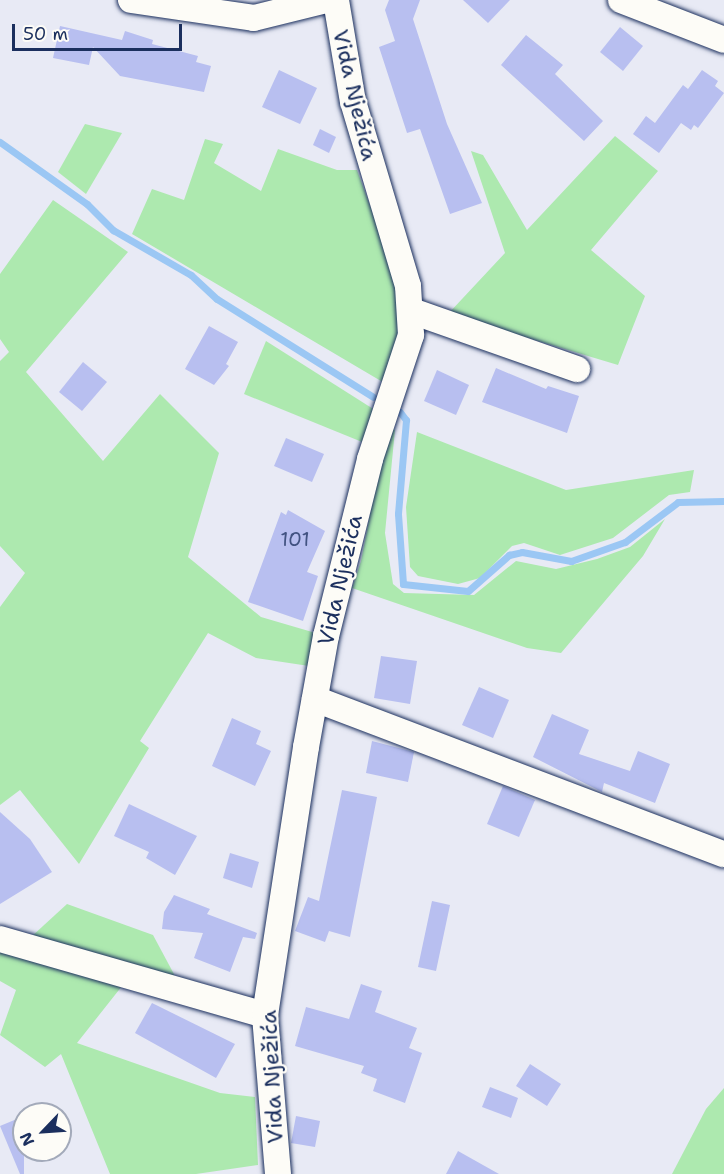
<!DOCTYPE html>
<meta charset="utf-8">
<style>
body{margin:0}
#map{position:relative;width:724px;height:1174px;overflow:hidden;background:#e8eaf5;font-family:"Shantell Sans",sans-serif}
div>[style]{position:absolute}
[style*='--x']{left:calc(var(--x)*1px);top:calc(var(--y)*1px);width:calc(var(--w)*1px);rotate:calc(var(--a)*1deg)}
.green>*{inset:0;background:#ade9af}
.stream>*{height:7px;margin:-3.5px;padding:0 3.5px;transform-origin:3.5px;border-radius:3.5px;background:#9bc7f4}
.building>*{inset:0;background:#b8bff0}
.roads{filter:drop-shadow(0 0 2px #1b2f5e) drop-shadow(0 0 2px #1b2f5e)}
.minor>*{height:26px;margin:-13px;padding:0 13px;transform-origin:13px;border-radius:13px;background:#fdfcf7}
span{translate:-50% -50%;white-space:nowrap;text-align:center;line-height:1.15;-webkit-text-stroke:4.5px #fdfcf7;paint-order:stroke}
.number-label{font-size:20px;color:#425382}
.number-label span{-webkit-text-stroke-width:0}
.street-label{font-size:22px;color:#1b2f5e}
.north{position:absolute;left:12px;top:1102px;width:60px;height:60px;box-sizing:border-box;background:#fdfcf7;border:2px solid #a3aaba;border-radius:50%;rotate:245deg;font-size:16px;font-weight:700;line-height:24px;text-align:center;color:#1b2f5e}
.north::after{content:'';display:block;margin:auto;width:21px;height:27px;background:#1b2f5e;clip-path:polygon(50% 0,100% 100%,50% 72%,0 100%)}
.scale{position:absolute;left:12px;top:24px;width:170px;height:27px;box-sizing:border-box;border:3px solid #1b2f5e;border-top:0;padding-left:8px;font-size:18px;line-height:21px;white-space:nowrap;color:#1b2f5e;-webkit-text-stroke:4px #fdfcf7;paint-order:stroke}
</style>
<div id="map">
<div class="green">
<div style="clip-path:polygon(85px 124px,122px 133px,86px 194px,58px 172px)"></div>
<div style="clip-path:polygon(615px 136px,658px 171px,591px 250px,645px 296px,618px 365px,448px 314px,505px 253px,471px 151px,483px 155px,527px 230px)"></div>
<div style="clip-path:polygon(205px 139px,223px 144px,214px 163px,261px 191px,278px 149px,337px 170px,357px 170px,398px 282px,398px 348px,386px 384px,132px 234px,152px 189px,184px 200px)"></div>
<div style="clip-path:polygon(53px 200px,128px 252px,26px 372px,103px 461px,160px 394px,219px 453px,188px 557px,261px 617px,319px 634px,309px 666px,256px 658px,208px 633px,140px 741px,149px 748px,79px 864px,20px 790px,0 805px,0 607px,25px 573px,0 546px,0 361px,9px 352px,0 339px,0 274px)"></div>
<div style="clip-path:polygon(266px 341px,378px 412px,367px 444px,244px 394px)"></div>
<div style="clip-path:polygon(387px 426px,395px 430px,385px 533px,393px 584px,404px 593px,474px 595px,516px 561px,556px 569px,597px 559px,630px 547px,665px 519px,643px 556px,561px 653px,527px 648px,352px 588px,361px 561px)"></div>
<div style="clip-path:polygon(417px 432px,566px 490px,694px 470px,690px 492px,669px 495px,613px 538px,560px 555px,524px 543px,512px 546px,480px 578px,458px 584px,418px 576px,410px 567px,406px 507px)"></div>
<div style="clip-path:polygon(67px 904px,153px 935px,175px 976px,31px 937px)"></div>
<div style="clip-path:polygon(0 950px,126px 981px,77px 1043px,220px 1093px,255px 1097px,258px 1165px,196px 1174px,110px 1174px,61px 1054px,45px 1067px,0 1035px,16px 990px,0 981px)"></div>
<div style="clip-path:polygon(724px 1088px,724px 1174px,672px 1174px,706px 1109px)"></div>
</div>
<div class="stream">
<div style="--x:0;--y:142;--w:107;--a:35.5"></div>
<div style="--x:87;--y:204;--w:37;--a:45"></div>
<div style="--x:113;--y:230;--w:90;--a:30"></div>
<div style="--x:191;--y:275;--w:35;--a:43"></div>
<div style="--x:217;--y:299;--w:184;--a:32.1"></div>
<div style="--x:400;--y:412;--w:10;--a:53"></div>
<div style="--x:406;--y:420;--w:94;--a:94.9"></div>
<div style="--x:398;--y:514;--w:70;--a:85.9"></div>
<div style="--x:403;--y:584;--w:65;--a:6.1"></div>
<div style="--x:468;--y:591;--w:55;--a:-41.3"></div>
<div style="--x:509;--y:555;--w:13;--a:-13"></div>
<div style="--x:522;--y:552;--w:50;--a:10.4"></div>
<div style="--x:571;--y:561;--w:57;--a:-19.4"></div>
<div style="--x:625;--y:542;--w:66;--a:-37"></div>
<div style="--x:678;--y:502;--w:46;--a:-1.2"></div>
</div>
<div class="building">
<div style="clip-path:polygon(389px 0,420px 0,413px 19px,447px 124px,482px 203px,450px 214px,420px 129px,407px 133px,379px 47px,395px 41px,385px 10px)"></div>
<div style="clip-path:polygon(463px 0,510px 0,488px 23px)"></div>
<div style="clip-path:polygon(60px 26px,122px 40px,125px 31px,153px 40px,152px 44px,198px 56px,196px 62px,211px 66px,204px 92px,120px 76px,93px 47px,89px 65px,53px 58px)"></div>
<div style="clip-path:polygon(620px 27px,643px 46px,623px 71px,600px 52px)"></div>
<div style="clip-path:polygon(526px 35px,563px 65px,555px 74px,603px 121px,584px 141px,501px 65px)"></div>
<div style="clip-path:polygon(279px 70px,317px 88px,300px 124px,262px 107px)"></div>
<div style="clip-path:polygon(702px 70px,718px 81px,715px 86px,724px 93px,698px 128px,694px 125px,691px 130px,681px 123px,659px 153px,633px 134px,646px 116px,655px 123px,683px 85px,688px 89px)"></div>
<div style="clip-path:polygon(320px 129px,336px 137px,329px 153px,313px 145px)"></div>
<div style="clip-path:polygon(209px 326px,238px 342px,226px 364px,229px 366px,214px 385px,185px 369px)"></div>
<div style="clip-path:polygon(83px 362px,107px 382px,82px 411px,59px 392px)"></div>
<div style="clip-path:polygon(496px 368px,546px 389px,548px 386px,579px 396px,567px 433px,482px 402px)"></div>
<div style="clip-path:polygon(437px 370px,469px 385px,456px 415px,424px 401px)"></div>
<div style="clip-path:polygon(286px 438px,324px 454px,312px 482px,274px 466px)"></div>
<div style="clip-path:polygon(288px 510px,325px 531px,307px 572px,318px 576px,303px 621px,248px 602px,281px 512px,286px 515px)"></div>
<div style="clip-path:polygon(381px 656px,417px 661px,410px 704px,374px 698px)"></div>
<div style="clip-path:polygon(479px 687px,509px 700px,493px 738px,462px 725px)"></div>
<div style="clip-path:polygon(552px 714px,589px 730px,579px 754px,630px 771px,638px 751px,670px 764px,655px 803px,604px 783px,602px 792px,533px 757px)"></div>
<div style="clip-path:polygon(232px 718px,261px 731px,256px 744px,271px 751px,255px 786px,212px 766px)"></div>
<div style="clip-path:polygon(372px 741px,414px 752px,408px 782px,366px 773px)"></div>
<div style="clip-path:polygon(503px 786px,535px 800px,519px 837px,487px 824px)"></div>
<div style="clip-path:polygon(342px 790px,377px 797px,350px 937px,329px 931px,325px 942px,295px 931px,308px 897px,319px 901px)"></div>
<div style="clip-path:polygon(129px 804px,197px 836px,175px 875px,146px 858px,149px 852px,114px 836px)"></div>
<div style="clip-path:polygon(0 812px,30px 839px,52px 872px,0 904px)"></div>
<div style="clip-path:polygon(230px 853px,259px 862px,252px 888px,223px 878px)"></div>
<div style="clip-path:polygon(174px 895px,210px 909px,207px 914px,257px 933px,255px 939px,243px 937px,230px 972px,194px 958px,203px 933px,162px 929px,164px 912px)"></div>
<div style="clip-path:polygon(432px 901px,450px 905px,436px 971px,418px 967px)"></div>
<div style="clip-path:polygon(361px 984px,382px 991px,375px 1012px,417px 1028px,409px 1048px,422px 1053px,405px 1103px,373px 1091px,377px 1079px,361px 1073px,364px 1066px,295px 1046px,306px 1007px,349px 1019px)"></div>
<div style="clip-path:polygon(152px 1003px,235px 1044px,216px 1078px,135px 1033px)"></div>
<div style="clip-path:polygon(530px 1064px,561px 1084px,547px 1106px,516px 1086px)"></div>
<div style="clip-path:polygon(490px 1087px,518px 1098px,511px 1118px,482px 1107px)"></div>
<div style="clip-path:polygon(24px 1116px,24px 1174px,20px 1174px,0 1126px)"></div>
<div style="clip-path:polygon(296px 1116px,320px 1121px,315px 1147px,291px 1143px)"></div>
<div style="clip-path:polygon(458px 1151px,499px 1174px,446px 1174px)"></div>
</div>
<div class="roads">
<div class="minor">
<div style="--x:131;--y:0;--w:124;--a:8.3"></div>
<div style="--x:254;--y:18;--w:75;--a:-13.9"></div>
<div style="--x:621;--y:0;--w:110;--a:21.2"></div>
<div style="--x:412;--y:311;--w:175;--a:19.4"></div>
<div style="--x:315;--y:699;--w:437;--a:20.8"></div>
<div style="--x:0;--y:939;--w:276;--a:16"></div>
<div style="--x:278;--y:1174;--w:160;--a:-94.7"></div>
<div style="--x:265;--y:1015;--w:271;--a:-81.3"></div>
<div style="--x:306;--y:747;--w:113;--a:-79.8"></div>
<div style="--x:326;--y:636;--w:182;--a:-76"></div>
<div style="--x:370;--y:459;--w:131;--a:-71.7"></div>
<div style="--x:411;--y:335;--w:49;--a:-93.5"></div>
<div style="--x:408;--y:286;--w:192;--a:-106.6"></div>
<div style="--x:353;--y:102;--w:103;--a:-99.5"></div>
</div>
</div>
<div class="number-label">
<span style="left:295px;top:539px">101</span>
</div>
<div class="street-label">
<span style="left:355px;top:95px;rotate:77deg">Vida Nježića</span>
<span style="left:340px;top:580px;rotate:-77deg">Vida Nježića</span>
<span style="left:272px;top:1077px;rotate:-93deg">Vida Nježića</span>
</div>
<div class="north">N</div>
<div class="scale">50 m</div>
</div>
